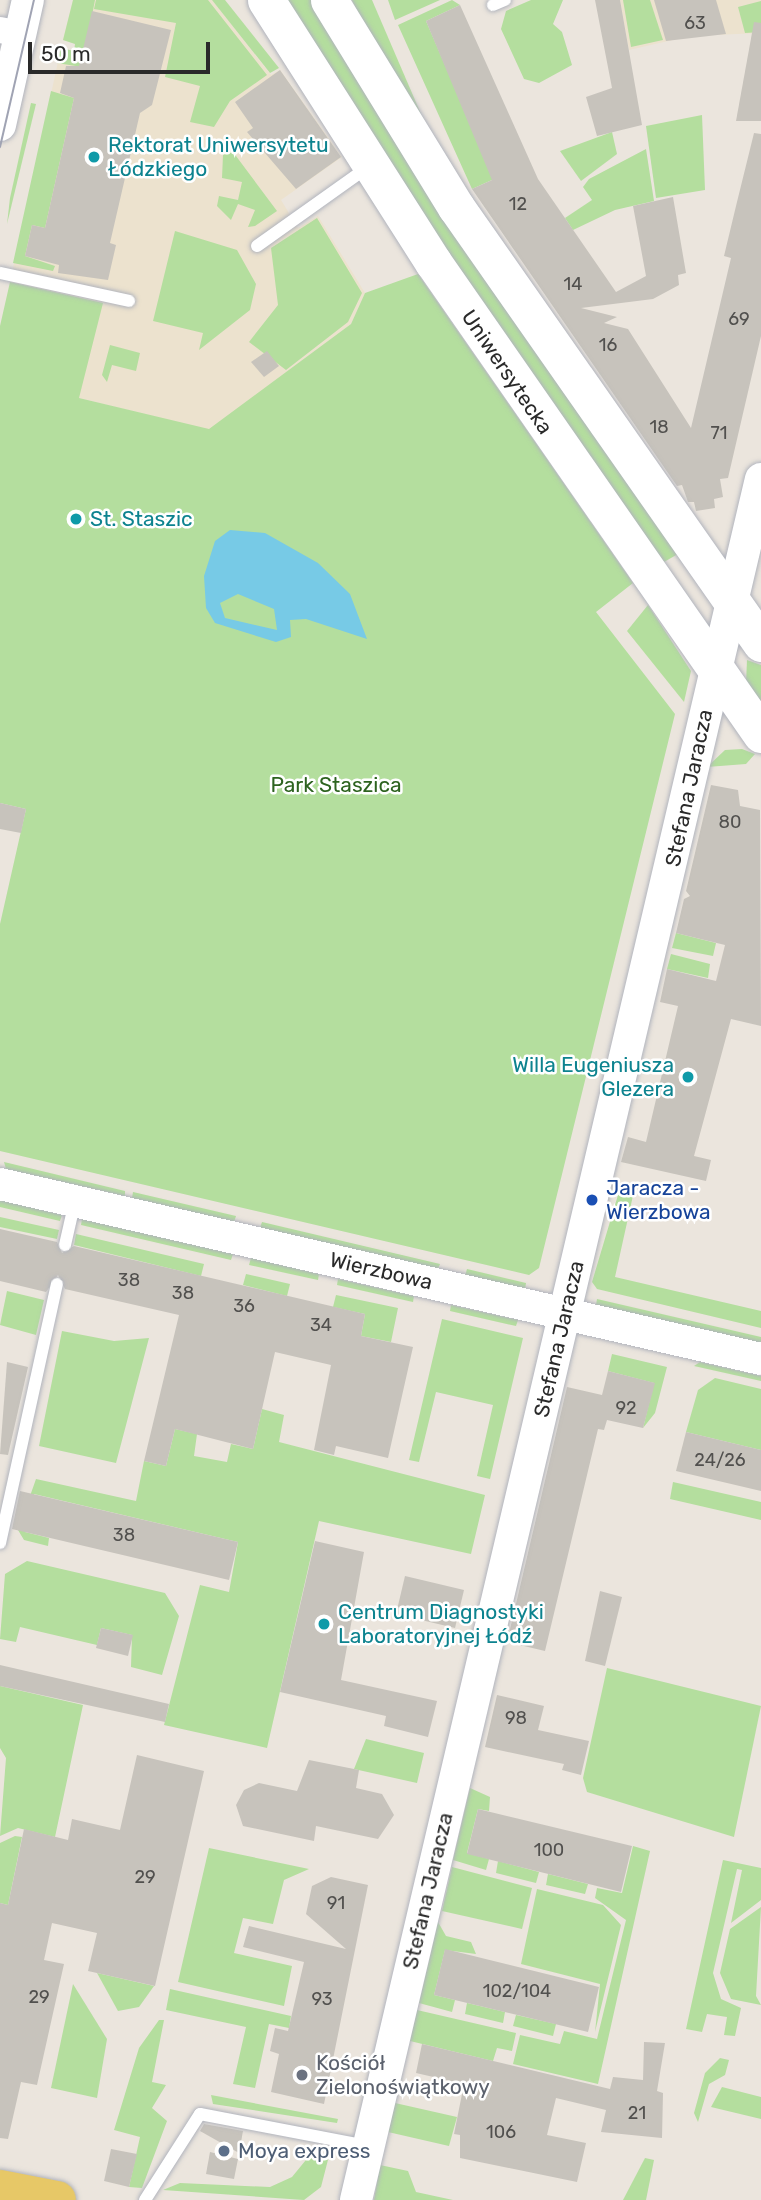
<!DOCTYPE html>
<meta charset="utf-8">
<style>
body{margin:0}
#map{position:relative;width:761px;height:2200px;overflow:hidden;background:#ebe5dd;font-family:Rubik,sans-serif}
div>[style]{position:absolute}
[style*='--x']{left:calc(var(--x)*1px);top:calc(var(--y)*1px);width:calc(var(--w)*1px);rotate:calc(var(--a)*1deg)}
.education>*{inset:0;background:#ece2ce}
.green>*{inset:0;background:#b4de9e}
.water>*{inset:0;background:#77cae6}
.building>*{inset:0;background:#c7c3bc}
.roads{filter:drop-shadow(0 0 2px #b1b4bd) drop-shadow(0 0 2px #b1b4bd)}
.service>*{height:12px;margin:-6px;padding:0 6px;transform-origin:6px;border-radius:6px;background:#fff}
.minor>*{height:26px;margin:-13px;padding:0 13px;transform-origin:13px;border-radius:13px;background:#fff}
.tertiary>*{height:32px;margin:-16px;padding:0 16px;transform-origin:16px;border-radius:16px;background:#fff}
.secondary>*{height:37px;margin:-18.5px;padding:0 18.5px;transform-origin:18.5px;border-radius:18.5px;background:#fff}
.primary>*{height:38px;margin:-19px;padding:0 19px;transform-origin:19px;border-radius:19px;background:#e7c867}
.tram>*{height:2px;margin:-1px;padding:0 1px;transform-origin:1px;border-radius:1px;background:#a0a3b3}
.dots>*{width:19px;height:19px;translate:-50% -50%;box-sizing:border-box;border:4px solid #fff;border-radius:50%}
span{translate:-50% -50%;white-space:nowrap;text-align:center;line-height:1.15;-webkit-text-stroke:5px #fff;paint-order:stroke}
.number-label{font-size:18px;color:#51504e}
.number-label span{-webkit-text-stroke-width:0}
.culture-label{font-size:21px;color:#0d838f}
.left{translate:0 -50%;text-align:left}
.right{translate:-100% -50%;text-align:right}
.street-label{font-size:21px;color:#2a2a2a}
.park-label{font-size:21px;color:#2d631f}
.transit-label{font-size:21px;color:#164399}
.worship-label{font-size:21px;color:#5b616d}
.service-label{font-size:21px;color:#4e5e75}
.scale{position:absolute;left:28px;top:42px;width:182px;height:32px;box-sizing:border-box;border:4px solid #2a2a2a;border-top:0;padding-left:9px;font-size:21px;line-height:24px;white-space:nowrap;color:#2a2a2a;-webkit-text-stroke:5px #fff;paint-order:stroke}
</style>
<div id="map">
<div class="education">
<div style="clip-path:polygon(73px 0,212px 0,271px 75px,280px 70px,342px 157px,281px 200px,298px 228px,318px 216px,365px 293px,351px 324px,209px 430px,79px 398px,10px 282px,61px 48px,74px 52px,76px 44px,63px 40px)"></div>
<div style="clip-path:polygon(620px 0,761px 0,761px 33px,690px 36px,629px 50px)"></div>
</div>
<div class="green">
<div style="clip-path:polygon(73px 0,95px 0,82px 67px,57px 63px,61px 48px,74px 51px,75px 44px,63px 40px)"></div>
<div style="clip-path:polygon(96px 0,208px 0,267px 75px,230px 101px,214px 127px,190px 122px,200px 86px,165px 77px,176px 23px,94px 9px)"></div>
<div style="clip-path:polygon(212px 0,225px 0,279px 68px,270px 73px)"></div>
<div style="clip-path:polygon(282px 0,313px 0,678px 554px,664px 562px,570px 441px)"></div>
<div style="clip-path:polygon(352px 0,372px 0,427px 128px,360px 18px)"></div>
<div style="clip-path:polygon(388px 0,440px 0,395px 20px)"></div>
<div style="clip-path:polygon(452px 0,460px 5px,426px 21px,494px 179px,472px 189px,398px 25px)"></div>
<div style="clip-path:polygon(531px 0,563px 0,553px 24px,562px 32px,572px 65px,539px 83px,524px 79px,501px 29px,506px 11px)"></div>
<div style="clip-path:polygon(623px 0,650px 0,663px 40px,631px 47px)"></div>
<div style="clip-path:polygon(761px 1px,761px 32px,745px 33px,738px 7px)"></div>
<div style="clip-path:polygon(51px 91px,74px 98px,45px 228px,32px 225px,25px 256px,55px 266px,53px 271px,13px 263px)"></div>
<div style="clip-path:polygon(31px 103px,36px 104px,7px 224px,10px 198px)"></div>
<div style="clip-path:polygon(702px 115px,705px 190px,656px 198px,646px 126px)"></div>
<div style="clip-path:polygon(612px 132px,617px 154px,581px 181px,560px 151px)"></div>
<div style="clip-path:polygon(646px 149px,654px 201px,615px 210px,573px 230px,565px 218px,592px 200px,583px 187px,589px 179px)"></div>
<div style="clip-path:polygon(233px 152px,277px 211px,255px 226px,248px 227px,255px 210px,238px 204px,231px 220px,217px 206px,219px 196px,238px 200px,242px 182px,222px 178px,223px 155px)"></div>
<div style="clip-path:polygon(317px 218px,362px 293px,348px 322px,286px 370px,249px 342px,278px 305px,271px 248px)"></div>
<div style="clip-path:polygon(175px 231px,237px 250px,256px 284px,250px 310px,199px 350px,203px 333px,153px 321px)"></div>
<div style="clip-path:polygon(418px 274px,633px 583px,596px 612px,675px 714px,539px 1268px,529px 1275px,0 1151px,0 924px,26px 809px,0 803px,0 326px,10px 282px,103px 303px,79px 398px,209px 429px,351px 324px,365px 293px)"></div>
<div style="clip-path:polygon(110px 345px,140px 353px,136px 371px,112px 365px,107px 382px,102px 375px)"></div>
<div style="clip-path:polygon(648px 605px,691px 671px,684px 702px,627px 631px)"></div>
<div style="clip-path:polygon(747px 660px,761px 665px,761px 714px,746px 683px)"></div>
<div style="clip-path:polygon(742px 749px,755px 754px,746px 764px,707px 767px,725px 750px)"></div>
<div style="clip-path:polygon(676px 933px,716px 943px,713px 956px,672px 948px)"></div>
<div style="clip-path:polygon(671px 954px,710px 964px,708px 978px,667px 969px)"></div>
<div style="clip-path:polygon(4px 1162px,125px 1191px,125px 1196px,6px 1169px)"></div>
<div style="clip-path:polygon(615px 1187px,634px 1191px,615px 1277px,761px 1311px,761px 1328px,597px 1289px,592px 1282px,618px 1195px)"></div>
<div style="clip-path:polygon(133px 1192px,236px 1216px,234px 1222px,132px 1198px)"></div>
<div style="clip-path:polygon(0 1200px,62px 1215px,60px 1221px,0 1207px)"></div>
<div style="clip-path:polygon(0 1217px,59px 1230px,57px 1239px,0 1227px)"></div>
<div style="clip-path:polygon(82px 1219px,233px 1254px,231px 1260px,81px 1225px)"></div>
<div style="clip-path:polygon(262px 1222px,440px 1264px,438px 1269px,260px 1228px)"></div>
<div style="clip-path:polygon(76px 1234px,204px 1264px,201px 1276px,74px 1245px)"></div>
<div style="clip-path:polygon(251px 1258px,319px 1274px,318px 1280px,249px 1265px)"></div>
<div style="clip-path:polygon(467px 1269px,526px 1283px,525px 1290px,465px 1276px)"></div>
<div style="clip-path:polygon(246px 1274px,290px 1284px,287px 1296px,243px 1285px)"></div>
<div style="clip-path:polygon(338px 1279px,414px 1296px,413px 1302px,337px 1285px)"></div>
<div style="clip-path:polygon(7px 1291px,44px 1300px,36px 1335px,0 1325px)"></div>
<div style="clip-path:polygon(336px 1295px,398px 1308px,391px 1342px,361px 1336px,365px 1314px,333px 1307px)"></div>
<div style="clip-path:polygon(597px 1299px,761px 1337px,761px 1343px,596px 1305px)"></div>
<div style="clip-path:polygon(451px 1305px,518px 1320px,516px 1326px,450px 1311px)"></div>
<div style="clip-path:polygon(442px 1319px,523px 1338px,490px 1479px,477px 1476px,493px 1405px,436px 1392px,419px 1462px,409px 1460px)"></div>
<div style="clip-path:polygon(62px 1331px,114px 1341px,149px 1338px,116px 1463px,39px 1446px)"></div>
<div style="clip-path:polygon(612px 1354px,667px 1367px,655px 1413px,643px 1428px,654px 1383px,608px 1371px)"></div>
<div style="clip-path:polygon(700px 1362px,761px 1376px,761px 1381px,694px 1366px)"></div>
<div style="clip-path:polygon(715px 1378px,761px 1389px,761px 1450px,686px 1432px,698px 1390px)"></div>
<div style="clip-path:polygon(262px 1409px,284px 1415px,279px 1442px,485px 1495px,471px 1554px,319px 1521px,267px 1748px,164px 1725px,200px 1585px,229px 1592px,238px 1542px,34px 1494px,25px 1532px,49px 1538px,48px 1546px,24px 1540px,18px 1530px,36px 1479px,136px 1501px,144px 1461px,166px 1466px,175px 1429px,197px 1434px,194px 1456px,227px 1462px,231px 1444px,253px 1449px)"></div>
<div style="clip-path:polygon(673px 1482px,761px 1502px,761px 1520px,670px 1499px)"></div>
<div style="clip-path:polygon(27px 1561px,165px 1593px,179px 1616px,162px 1675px,131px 1667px,132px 1635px,101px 1628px,97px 1645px,20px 1627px,16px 1642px,0 1639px,5px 1574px)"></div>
<div style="clip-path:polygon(607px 1668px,761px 1706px,734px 1837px,587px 1792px,583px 1778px)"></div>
<div style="clip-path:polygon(0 1686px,83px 1705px,55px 1837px,18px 1828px,0 1836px,6px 1758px,0 1748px)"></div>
<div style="clip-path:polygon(366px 1739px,424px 1753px,417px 1783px,354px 1769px)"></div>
<div style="clip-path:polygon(470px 1788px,490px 1797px,489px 1811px,478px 1809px,467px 1853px,489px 1859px,486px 1870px,453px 1860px)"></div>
<div style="clip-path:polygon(15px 1836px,22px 1837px,8px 1905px,0 1903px,0 1843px)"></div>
<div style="clip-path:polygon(633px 1846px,650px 1851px,598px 2084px,513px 2064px,520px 2035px,560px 2044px,564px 2031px,597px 2039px,626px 1920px,595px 1898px,597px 1888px,622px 1893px)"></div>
<div style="clip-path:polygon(209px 1848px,309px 1869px,284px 1880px,273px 1924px,243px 1918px,234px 1953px,292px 1966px,284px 2006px,178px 1982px)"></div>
<div style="clip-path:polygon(723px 1860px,761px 1868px,761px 1900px,731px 1923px,742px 1870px,737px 1869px,713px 1973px,721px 1999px,741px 2008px,735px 2036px,724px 2035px,727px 2017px,707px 2014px,702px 2032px,686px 2029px)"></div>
<div style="clip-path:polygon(498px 1861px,539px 1872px,536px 1883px,496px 1873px)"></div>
<div style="clip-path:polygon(452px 1867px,532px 1888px,522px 1929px,442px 1911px)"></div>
<div style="clip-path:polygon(548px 1874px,588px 1884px,585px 1894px,546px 1885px)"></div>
<div style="clip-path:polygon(537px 1889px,603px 1905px,621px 1925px,595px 2032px,600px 1984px,521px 1964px)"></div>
<div style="clip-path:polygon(761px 1907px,756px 1996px,761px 2005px,731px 1999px,720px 1973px,730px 1929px)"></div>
<div style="clip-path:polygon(438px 1922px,446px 1936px,471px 1942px,476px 1954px,445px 1950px,434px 1995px,455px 2000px,452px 2012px,419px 2003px)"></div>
<div style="clip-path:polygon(97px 1973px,154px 1986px,139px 2007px,118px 2011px)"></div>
<div style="clip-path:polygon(73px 1984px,107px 2039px,97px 2098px,51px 2088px)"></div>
<div style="clip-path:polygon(170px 1989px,291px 2016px,289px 2028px,269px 2024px,255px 2088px,233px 2084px,246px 2027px,166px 2010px)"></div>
<div style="clip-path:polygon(467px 2003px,505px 2012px,503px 2023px,465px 2014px)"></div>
<div style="clip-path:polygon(417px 2010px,516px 2033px,512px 2051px,497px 2048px,493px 2061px,410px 2041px)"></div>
<div style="clip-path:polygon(516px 2015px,556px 2024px,553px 2036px,513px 2026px)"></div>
<div style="clip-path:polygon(159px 2020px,164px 2020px,152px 2082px,166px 2085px,152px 2108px,167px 2121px,142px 2188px,129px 2187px,140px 2137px,114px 2130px,139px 2048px)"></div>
<div style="clip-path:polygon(720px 2058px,729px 2060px,725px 2075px,709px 2084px,698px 2122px,694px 2113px,705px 2073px)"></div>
<div style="clip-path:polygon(722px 2087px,761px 2097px,761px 2119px,711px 2107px)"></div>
<div style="clip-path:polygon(211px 2095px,338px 2119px,337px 2123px,213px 2104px)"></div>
<div style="clip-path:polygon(395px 2103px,457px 2117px,449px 2146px,388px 2132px)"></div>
<div style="clip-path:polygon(310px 2155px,329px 2156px,321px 2187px,304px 2200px,163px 2190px,180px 2183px,270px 2187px,292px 2177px)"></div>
<div style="clip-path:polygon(645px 2158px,654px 2160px,646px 2200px,623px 2200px)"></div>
<div style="clip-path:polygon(380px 2165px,408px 2171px,416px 2192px,453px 2200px,374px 2200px)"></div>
</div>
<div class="water">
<div style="clip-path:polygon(evenodd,230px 530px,265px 533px,318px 563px,350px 594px,367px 639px,306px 619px,290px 620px,291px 637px,276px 642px,215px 623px,206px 608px,204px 576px,215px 541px,230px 530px,238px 594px,274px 609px,277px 630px,225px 618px,220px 603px,238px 594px)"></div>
</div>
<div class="building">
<div style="clip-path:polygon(595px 0,620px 0,642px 125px,597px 136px,586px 97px,612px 88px)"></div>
<div style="clip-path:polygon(654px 0,716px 0,726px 34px,666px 41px)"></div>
<div style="clip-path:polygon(460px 5px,538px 179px,616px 292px,646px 276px,633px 206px,673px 197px,686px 273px,678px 275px,679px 285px,653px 299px,581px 308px,617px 317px,604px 323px,628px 329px,691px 428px,731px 258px,724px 256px,736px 206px,754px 133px,761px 134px,761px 336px,728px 478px,720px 479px,723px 497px,714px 499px,715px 508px,696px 511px,694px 502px,688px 502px,682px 485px,677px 486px,472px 189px,492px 180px,426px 21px)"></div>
<div style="clip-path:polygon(92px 11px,171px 30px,152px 105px,140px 113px,110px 243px,116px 245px,108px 280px,58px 273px,59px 265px,25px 256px,32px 225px,45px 228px,74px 98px,60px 93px,66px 66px,79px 66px)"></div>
<div style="clip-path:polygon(754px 22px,761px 23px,761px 121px,736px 121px)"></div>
<div style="clip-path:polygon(280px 70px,341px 157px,296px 189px,247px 132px,253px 128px,235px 102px)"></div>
<div style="clip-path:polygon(267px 351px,279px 366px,264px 377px,251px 362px)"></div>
<div style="clip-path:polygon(711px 785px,738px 790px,740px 806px,760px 810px,761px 1026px,731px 1019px,694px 1156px,711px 1160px,706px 1181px,621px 1162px,628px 1137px,646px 1142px,678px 1006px,660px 1002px,667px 969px,716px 981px,725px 945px,676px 933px,684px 899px,690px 896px,686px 891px)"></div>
<div style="clip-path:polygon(0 803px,26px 809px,21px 833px,0 829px)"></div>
<div style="clip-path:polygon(0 1229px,57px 1242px,62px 1253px,74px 1246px,365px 1314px,361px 1336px,413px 1347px,388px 1458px,336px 1446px,334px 1455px,314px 1450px,331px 1365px,275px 1352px,253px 1449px,175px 1429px,166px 1466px,144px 1461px,179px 1315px,65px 1289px,58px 1275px,46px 1292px,0 1281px)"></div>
<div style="clip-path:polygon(7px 1362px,28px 1367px,8px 1455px,0 1454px)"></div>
<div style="clip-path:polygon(608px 1371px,655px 1383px,643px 1428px,607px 1420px,604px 1430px,598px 1429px,545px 1651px,507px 1642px,567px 1387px,602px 1395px)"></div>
<div style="clip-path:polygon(686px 1432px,761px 1450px,761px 1491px,676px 1471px)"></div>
<div style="clip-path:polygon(20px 1491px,238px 1542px,229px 1580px,12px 1529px)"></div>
<div style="clip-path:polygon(315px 1541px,364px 1552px,341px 1680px,437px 1701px,428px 1737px,384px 1726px,386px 1716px,280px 1692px)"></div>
<div style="clip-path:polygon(405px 1576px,464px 1590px,455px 1628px,396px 1614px)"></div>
<div style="clip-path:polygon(600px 1591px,622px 1597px,605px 1666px,585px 1661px)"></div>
<div style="clip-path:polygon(101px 1628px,133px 1635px,128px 1656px,96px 1648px)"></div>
<div style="clip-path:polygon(0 1665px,169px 1704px,165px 1722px,0 1686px)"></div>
<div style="clip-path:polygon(497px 1695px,544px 1706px,538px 1730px,589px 1741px,581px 1775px,562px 1770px,564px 1764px,485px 1747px)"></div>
<div style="clip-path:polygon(137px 1755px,204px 1771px,155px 1986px,88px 1971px,97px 1933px,52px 1923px,44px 1960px,64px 1964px,37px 2085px,21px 2082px,8px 2139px,0 2138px,0 1903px,8px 1905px,24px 1829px,68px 1840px,72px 1819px,120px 1830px)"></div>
<div style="clip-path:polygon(309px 1760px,359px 1770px,356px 1788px,382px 1794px,394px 1815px,378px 1839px,316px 1826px,314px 1841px,243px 1826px,236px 1805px,244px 1790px,259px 1783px,297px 1791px)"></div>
<div style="clip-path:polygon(478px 1809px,632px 1846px,621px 1892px,467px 1854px)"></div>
<div style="clip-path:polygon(331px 1877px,368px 1885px,324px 2104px,271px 2092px,279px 2054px,270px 2051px,275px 2028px,288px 2031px,304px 1962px,243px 1947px,249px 1926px,346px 1949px,306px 1914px,312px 1886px)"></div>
<div style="clip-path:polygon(445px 1949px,599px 1987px,588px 2032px,434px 1995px)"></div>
<div style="clip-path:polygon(644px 2042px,665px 2043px,657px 2091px,663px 2093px,662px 2138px,601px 2132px,606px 2110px,556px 2098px,547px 2135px,586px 2143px,577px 2182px,460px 2158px,460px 2135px,454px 2134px,464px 2084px,416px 2073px,422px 2044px,610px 2089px,613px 2077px,643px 2080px)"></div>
<div style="clip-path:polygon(204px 2124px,243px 2131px,239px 2153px,200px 2131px)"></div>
<div style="clip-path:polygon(111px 2149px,137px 2154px,129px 2187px,104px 2181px)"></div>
<div style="clip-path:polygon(210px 2152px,238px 2159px,234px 2179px,206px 2174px)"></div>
</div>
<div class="roads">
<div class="service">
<div style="--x:493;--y:5;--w:13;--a:-23"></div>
<div style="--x:257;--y:246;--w:136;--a:-35.4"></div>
<div style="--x:0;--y:273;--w:132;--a:12.2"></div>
<div style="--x:65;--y:1245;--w:45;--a:-77.2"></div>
<div style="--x:0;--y:1543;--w:265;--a:-77.6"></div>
<div style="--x:145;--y:2200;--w:102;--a:-57.4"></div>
<div style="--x:200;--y:2114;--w:171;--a:10.8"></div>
</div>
<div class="minor">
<div style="--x:0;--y:30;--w:21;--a:11"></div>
</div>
<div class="tertiary">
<div style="--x:0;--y:125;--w:128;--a:-77.4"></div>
<div style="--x:0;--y:1184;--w:781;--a:12.95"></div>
<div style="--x:356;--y:2200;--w:1768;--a:-76.76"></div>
</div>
<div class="secondary">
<div style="--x:266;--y:0;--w:311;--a:57.5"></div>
<div style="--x:433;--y:262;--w:575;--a:55.2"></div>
<div style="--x:329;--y:0;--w:243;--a:58.5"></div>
<div style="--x:456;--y:207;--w:532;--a:55.03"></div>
</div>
<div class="primary">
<div style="--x:0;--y:2189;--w:58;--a:10.9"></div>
</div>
</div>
<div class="tram">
<div style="--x:0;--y:147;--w:151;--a:-77"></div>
</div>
<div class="dots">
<div style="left:94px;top:157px;background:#0f9aa8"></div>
<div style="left:76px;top:519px;background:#0f9aa8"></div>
<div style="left:688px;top:1077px;background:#0f9aa8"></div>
<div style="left:592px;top:1200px;background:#1a4fb4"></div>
<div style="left:324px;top:1624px;background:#0f9aa8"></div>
<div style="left:302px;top:2075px;background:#6b7280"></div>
<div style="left:224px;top:2151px;background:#5c6f8a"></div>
</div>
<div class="number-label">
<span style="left:695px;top:23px">63</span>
<span style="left:518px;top:204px">12</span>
<span style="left:573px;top:284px">14</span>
<span style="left:739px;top:319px">69</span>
<span style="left:608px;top:345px">16</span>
<span style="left:659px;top:427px">18</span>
<span style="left:719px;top:433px">71</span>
<span style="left:730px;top:822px">80</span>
<span style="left:129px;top:1280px">38</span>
<span style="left:183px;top:1293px">38</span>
<span style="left:244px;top:1306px">36</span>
<span style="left:321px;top:1325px">34</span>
<span style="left:626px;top:1408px">92</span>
<span style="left:720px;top:1460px">24/26</span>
<span style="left:124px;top:1535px">38</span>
<span style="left:516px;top:1718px">98</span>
<span style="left:549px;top:1850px">100</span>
<span style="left:145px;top:1877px">29</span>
<span style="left:336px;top:1903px">91</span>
<span style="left:517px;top:1991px">102/104</span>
<span style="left:39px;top:1997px">29</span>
<span style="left:322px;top:1999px">93</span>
<span style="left:637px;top:2113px">21</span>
<span style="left:501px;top:2132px">106</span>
</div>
<div class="culture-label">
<span class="left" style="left:108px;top:157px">Rektorat Uniwersytetu<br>Łódzkiego</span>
<span class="left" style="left:90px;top:519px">St. Staszic</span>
<span class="right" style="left:674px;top:1077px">Willa Eugeniusza<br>Glezera</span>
<span class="left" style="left:338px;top:1624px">Centrum Diagnostyki<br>Laboratoryjnej Łódź</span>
</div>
<div class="street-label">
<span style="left:507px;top:372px;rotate:56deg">Uniwersytecka</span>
<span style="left:689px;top:788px;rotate:-78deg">Stefana Jaracza</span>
<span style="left:381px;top:1271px;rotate:13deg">Wierzbowa</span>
<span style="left:559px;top:1339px;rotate:-77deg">Stefana Jaracza</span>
<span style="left:428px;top:1891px;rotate:-77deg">Stefana Jaracza</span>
</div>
<div class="park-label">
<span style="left:336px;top:785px">Park Staszica</span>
</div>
<div class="transit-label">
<span class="left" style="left:606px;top:1200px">Jaracza -<br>Wierzbowa</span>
</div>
<div class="worship-label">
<span class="left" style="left:316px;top:2075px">Kościół<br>Zielonoświątkowy</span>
</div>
<div class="service-label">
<span class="left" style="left:238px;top:2151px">Moya express</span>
</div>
<div class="scale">50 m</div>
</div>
